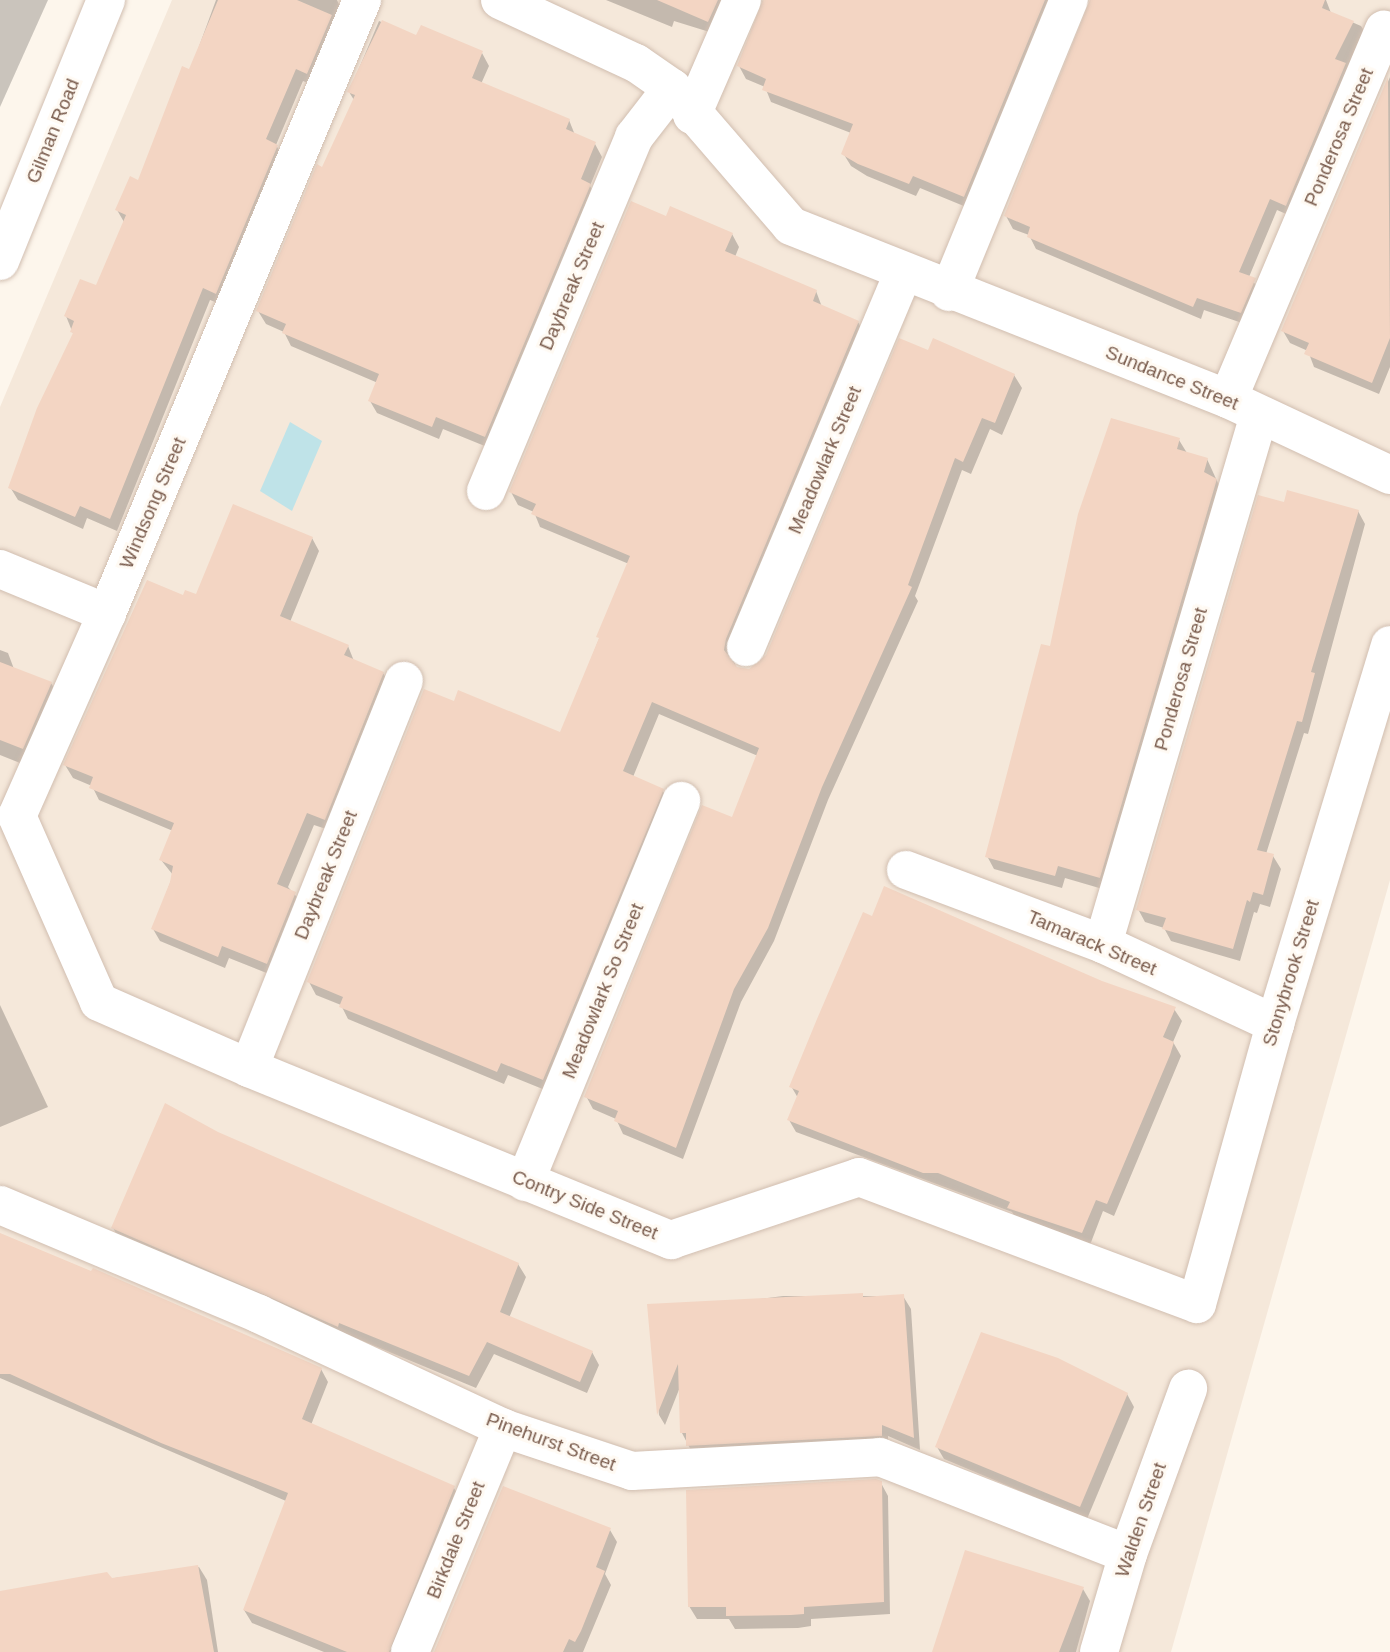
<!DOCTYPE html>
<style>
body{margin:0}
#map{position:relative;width:1390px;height:1652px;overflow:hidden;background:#fdf6ec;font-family:Helvetica,sans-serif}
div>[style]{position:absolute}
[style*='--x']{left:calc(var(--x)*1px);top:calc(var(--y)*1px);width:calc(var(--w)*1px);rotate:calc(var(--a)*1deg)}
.residential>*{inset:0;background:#f5e8da}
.water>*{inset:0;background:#bfe3e8}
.shadow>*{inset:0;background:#0003}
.building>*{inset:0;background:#f3d5c3}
.roads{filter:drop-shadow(0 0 2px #d1beb0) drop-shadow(0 0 2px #d1beb0)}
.minor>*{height:38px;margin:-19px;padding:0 19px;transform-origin:19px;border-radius:19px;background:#fff}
span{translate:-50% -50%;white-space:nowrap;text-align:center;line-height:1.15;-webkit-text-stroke:6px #fffaf3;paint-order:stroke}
.street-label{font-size:19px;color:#7a5c4d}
</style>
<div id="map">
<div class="residential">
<div style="clip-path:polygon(172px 0,1390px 0,1390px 880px,1171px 1652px,0 1652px,0 407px)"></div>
</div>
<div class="water">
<div style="clip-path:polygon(290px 422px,322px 441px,292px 511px,260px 491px)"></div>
</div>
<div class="shadow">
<div style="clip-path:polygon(0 0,48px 0,0 107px)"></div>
<div style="clip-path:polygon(216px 0,337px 0,344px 15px,315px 86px,303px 81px,276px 145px,284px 159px,223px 305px,210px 300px,117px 531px,87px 518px,83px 529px,18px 500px,10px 487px,74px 336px,66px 316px,97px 288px,124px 222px,117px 210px,139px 182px,190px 71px)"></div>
<div style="clip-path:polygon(606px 0,733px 0,716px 34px,674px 21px,672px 27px)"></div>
<div style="clip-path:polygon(763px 0,1061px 0,971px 209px,920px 188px,916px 196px,867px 176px,851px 166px,843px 153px,851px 133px,771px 102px,765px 87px,746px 79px,739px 66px)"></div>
<div style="clip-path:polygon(1092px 0,1326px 0,1331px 13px,1361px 26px,1369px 38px,1293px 217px,1277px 210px,1249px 277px,1262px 292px,1248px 325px,1204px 310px,1201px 319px,1036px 249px,1029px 235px,1013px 229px,1006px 216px)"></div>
<div style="clip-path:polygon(379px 21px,417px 37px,482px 53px,489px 66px,481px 84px,569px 120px,575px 135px,595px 144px,602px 157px,590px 186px,597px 198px,492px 449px,443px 429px,439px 439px,377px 413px,370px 401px,378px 383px,291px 346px,284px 332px,266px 324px,258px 311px,354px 100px,349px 92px)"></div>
<div style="clip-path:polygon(1390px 77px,1390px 367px,1379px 394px,1314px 367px,1308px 351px,1290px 343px,1283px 331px)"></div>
<div style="clip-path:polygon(667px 218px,732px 234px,739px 247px,735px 257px,816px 291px,822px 307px,858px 322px,865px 335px,732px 652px,736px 668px,750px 670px,768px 657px,929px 352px,1014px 375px,1022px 388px,1002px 435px,990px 429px,971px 474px,962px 470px,915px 596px,918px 601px,828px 800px,774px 941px,741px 1002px,683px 1159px,623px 1134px,616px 1119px,593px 1109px,586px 1096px,733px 819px,758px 756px,659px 714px,633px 777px,662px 790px,670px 803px,550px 1092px,508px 1075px,504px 1084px,348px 1019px,341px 1005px,316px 995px,309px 982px,455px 703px,561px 734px,629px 564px,540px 527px,534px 512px,518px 505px,511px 492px)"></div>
<div style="clip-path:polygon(1179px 440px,1187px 453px,1207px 459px,1223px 494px,1106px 890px,1065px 878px,1062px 888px,994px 869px,987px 856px,1051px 649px)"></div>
<div style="clip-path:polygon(1285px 504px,1358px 511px,1365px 524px,1308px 734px,1304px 733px,1266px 854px,1273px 856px,1281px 869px,1270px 907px,1260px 904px,1257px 913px,1254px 912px,1240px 961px,1171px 941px,1164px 928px,1145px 922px,1138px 909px)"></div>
<div style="clip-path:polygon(312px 538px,319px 551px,290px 622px,348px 646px,354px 661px,383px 673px,391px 686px,332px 831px,314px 825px,288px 887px,303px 904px,274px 976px,229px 958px,225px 968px,160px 941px,153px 929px,173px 875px,161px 860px,173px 831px,99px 800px,92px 786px,73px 778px,65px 765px,184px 597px,197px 597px)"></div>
<div style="clip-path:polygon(0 650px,8px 653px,14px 669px,51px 683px,59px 696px,20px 763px,0 755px)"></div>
<div style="clip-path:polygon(1101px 983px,1174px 1009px,1182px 1021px,1173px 1042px,1181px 1056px,1114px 1216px,1103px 1211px,1090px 1245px,1017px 1221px,1012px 1212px,796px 1132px,789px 1120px,798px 1098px,791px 1086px)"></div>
<div style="clip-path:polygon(0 1005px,48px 1107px,0 1127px)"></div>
<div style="clip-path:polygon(113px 1228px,518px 1264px,526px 1277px,509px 1318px,592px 1352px,599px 1365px,587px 1393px,494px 1354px,476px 1388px,120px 1240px)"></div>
<div style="clip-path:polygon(0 1235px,321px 1369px,328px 1382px,311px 1425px,454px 1488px,461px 1500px,400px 1652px,324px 1652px,252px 1623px,244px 1610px,286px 1501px,0 1378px)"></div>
<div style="clip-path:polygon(783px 1296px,903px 1296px,911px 1309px,920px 1450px,888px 1436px,888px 1448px,695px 1458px,682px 1433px,680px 1387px,665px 1425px,659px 1415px,649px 1306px,704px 1306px)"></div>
<div style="clip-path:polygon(1057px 1360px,1127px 1394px,1134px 1407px,1087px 1519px,944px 1459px,937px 1447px)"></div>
<div style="clip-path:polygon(881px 1483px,888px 1496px,890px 1614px,811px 1619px,811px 1626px,798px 1628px,735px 1629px,729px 1619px,697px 1619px,689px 1606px)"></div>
<div style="clip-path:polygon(610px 1530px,617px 1542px,605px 1574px,611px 1585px,583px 1652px,435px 1652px)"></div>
<div style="clip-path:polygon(199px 1567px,207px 1580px,218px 1652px,0 1652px,0 1593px)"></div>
<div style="clip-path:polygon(1083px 1589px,1090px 1601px,1076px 1652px,935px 1652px)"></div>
</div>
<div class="building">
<div style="clip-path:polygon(218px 0,297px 0,332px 15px,307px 74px,296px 69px,266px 139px,278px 145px,216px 294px,203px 288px,110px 519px,80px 506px,75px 517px,8px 488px,37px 408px,73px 333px,70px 332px,74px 321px,64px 316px,80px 279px,96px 285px,126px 215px,115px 210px,130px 176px,138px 180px,182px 66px,189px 69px)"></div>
<div style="clip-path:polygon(657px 0,718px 0,708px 22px)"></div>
<div style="clip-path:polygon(763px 0,1045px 0,964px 197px,913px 176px,909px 184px,858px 164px,841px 154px,853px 124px,762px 90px,766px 79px,737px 66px)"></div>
<div style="clip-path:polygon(1090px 0,1325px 0,1322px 8px,1354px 21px,1335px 59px,1346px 63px,1286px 206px,1270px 199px,1239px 272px,1256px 278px,1241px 313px,1197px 298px,1193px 307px,1027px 237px,1030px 227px,1004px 216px)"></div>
<div style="clip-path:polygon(382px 20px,416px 35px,421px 25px,483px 51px,472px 78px,570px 119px,566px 129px,596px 142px,581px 179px,591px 184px,485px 437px,436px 417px,432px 427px,368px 401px,379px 374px,282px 333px,286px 324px,256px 311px,317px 164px,322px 167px,355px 95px,347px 92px)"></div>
<div style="clip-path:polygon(1388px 77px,1390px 338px,1372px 383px,1304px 354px,1309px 343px,1281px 331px)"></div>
<div style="clip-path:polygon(631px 201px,666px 216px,670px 206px,733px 233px,725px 251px,817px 290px,813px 301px,859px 321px,726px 639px,724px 650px,737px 667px,749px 669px,766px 655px,899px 338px,928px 350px,933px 338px,1015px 374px,995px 423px,982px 418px,963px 462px,955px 458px,908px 585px,912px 587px,822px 787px,768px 928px,734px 989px,676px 1148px,614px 1121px,618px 1111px,584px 1097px,702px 805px,732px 817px,759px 748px,652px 702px,623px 771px,664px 789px,543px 1080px,501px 1063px,497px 1072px,389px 1027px,339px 1007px,343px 997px,307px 982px,424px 689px,454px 701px,458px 690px,560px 732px,599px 638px,596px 637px,630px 556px,531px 514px,536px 504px,509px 492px)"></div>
<div style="clip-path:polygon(1111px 418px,1180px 438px,1177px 449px,1208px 458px,1204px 472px,1217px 479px,1100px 878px,1058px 866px,1055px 876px,985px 857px,1041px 644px,1050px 646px,1078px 514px)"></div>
<div style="clip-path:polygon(1287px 490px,1359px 510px,1311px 672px,1315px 673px,1302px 722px,1297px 721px,1257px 850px,1274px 854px,1263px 895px,1253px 892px,1250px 902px,1247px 900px,1233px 949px,1162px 929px,1166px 918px,1136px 910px,1258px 495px,1284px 502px)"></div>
<div style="clip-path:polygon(233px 504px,313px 537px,280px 616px,349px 645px,344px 655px,384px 672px,325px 820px,307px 813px,277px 884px,296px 892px,267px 964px,222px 946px,218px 957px,151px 929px,170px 882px,173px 866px,159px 860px,174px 823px,89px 788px,93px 777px,63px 765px,147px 580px,183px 595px,185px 590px,196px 594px)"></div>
<div style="clip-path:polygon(0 662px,52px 682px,23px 749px,0 740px)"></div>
<div style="clip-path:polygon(884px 886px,1102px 981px,1176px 1007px,1163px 1037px,1174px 1042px,1170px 1055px,1107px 1204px,1096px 1200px,1082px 1233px,1007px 1208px,1010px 1202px,938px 1173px,923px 1173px,787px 1120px,799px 1091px,789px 1087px,817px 1019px,863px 912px,872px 916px)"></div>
<div style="clip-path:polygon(165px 1103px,218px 1132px,519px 1263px,500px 1312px,593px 1351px,580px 1382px,487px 1342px,469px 1376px,339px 1323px,338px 1327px,111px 1228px)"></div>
<div style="clip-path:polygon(0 1233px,91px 1271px,93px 1268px,322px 1368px,302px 1419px,455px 1486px,389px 1652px,347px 1652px,243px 1610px,288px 1493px,161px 1443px,10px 1374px,0 1374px)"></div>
<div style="clip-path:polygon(863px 1293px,863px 1297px,904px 1294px,914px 1438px,882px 1425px,882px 1436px,686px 1446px,686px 1433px,680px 1433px,678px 1364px,657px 1415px,647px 1304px)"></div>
<div style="clip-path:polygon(981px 1332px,1058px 1358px,1128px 1393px,1080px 1507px,935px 1447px)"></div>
<div style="clip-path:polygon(876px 1479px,882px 1481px,884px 1602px,804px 1607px,804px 1614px,791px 1615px,726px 1616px,726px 1607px,688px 1607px,686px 1490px)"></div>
<div style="clip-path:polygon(503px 1486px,611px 1528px,596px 1567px,605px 1571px,581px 1631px,575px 1642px,569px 1639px,563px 1652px,434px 1652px)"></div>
<div style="clip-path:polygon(965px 1550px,1084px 1587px,1059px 1652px,932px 1652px)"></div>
<div style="clip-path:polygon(198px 1565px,214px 1652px,0 1652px,0 1591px,107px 1572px,112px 1578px)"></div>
</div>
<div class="roads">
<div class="minor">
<div style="--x:362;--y:0;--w:664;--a:112.59"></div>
<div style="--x:107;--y:613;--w:222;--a:113.9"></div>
<div style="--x:17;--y:816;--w:203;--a:66.2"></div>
<div style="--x:99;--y:1002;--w:164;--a:23.7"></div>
<div style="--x:249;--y:1068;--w:456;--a:22.2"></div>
<div style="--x:671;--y:1240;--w:198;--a:-18.5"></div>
<div style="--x:859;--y:1177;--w:361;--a:20.6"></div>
<div style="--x:1197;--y:1304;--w:291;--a:-74.4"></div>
<div style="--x:1275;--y:1024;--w:396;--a:-73.1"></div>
<div style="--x:500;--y:0;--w:150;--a:24.9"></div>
<div style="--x:636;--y:63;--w:44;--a:34.8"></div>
<div style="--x:672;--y:88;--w:182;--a:49.2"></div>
<div style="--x:791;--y:226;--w:470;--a:21.6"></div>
<div style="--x:1228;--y:399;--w:179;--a:25.1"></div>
<div style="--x:692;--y:115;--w:125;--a:-66.5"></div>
<div style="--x:0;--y:261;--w:282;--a:-67.9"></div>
<div style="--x:949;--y:292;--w:316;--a:-67.7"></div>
<div style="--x:1228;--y:399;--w:401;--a:-67.1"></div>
<div style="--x:486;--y:491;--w:384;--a:-67.3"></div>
<div style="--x:634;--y:137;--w:62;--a:-52.2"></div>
<div style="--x:0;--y:569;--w:116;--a:22.4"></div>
<div style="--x:746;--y:647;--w:406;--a:-67.2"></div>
<div style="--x:906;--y:870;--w:210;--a:20.6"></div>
<div style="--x:1103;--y:944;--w:190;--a:24.9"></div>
<div style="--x:1103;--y:944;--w:552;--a:-73.57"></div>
<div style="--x:249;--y:1068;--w:417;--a:-68.2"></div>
<div style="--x:525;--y:1182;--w:412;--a:-67.7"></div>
<div style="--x:0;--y:1205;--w:281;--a:22.8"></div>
<div style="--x:259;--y:1314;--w:269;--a:25"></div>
<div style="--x:503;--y:1428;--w:136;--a:18.4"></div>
<div style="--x:632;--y:1471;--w:248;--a:-3.2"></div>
<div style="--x:880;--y:1457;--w:266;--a:21.4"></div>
<div style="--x:410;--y:1652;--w:243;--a:-67.5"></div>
<div style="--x:1099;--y:1652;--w:102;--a:-73.5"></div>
<div style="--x:1128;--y:1554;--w:176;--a:-70"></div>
</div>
</div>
<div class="street-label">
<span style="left:53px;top:131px;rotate:-68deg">Gilman Road</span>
<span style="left:1339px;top:137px;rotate:-67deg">Ponderosa Street</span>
<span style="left:572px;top:286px;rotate:-67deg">Daybreak Street</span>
<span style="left:1172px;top:378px;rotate:22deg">Sundance Street</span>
<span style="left:825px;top:460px;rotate:-67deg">Meadowlark Street</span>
<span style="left:153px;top:503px;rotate:-67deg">Windsong Street</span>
<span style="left:1181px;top:679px;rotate:-74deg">Ponderosa Street</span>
<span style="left:326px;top:875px;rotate:-68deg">Daybreak Street</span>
<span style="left:1092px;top:943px;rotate:23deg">Tamarack Street</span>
<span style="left:1291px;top:973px;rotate:-73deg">Stonybrook Street</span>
<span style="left:603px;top:991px;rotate:-68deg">Meadowlark So Street</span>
<span style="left:585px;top:1205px;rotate:22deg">Contry Side Street</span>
<span style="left:551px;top:1442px;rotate:20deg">Pinehurst Street</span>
<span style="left:1141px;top:1520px;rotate:-71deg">Walden Street</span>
<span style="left:456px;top:1540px;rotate:-68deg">Birkdale Street</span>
</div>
</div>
